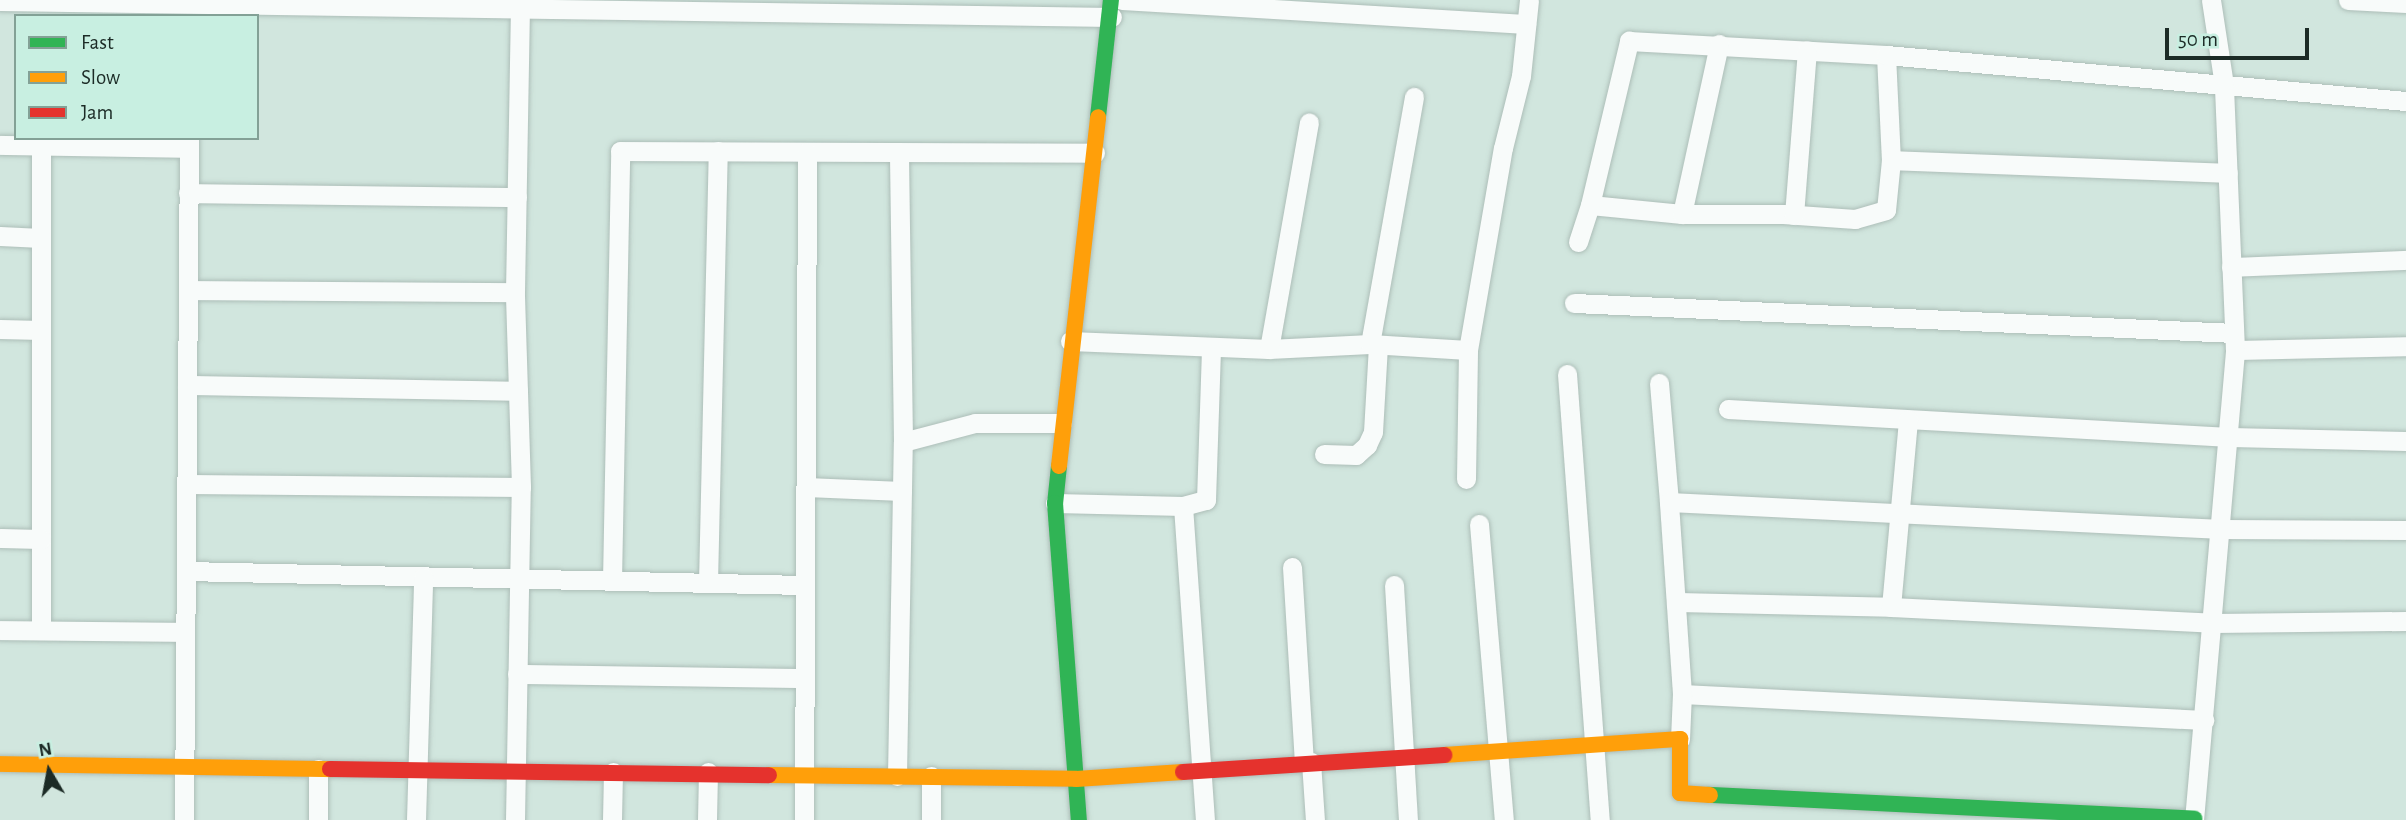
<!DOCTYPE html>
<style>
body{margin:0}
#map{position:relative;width:2406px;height:820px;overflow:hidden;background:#d1e6de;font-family:"Alegreya Sans",sans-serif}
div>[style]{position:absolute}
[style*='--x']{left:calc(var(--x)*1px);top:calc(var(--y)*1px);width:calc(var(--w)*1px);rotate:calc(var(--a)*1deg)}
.roads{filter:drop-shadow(0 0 2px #adbeb8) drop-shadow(0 0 2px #adbeb8)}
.street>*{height:19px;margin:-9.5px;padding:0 9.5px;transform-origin:9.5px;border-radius:9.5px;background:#f8fbfa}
.fast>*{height:16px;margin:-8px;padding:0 8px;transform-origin:8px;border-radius:8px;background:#30b455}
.slow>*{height:16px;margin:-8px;padding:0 8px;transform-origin:8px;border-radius:8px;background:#ff9f0a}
.jam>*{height:16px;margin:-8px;padding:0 8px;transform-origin:8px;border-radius:8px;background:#e5322d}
span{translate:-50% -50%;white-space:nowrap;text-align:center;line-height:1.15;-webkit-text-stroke:6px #c8efe1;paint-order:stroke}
.legend{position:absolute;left:14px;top:14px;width:245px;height:126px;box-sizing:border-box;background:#c8efe1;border:2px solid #83a196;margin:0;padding:9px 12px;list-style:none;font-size:21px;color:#1c2b26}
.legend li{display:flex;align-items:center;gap:14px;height:35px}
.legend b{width:35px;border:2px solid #83a196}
.north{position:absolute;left:14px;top:736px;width:70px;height:70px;-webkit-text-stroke:5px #c8efe1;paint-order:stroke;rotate:350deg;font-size:19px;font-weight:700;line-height:28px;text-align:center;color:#1c2b26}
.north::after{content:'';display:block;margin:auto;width:24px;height:32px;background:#1c2b26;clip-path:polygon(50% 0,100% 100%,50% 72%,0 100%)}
.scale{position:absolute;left:2165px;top:28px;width:144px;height:32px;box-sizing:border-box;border:4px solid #1c2b26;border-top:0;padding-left:9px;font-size:21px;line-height:24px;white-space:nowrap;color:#1c2b26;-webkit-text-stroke:5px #c8efe1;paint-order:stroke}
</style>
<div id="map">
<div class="roads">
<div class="street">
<div style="--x:1122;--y:0;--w:405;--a:3.4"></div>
<div style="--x:2348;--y:0;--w:58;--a:3"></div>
<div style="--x:0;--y:1;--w:1112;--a:0.82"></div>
<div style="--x:1886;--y:55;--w:105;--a:87.3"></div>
<div style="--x:1891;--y:160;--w:337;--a:2.2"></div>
<div style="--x:0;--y:145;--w:189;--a:0.9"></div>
<div style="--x:41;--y:146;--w:484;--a:90"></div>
<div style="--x:1891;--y:160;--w:50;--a:95.7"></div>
<div style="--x:1886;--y:210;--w:32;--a:164"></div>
<div style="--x:1855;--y:219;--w:72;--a:-176"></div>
<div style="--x:1783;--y:214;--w:101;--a:180"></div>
<div style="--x:1682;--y:214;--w:92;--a:-174.4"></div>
<div style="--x:1590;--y:205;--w:169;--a:-76.6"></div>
<div style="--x:1629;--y:41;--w:257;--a:3.1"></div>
<div style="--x:1886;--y:55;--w:522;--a:5.06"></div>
<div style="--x:188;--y:193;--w:329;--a:0.7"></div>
<div style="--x:1682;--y:214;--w:174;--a:-77.7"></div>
<div style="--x:1794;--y:215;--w:165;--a:-85.5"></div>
<div style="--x:0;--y:236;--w:41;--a:2.8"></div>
<div style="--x:1578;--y:242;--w:39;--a:-72"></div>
<div style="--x:2231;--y:267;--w:175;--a:-2.3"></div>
<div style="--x:188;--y:290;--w:327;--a:0.4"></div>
<div style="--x:1574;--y:303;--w:661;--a:2.6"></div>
<div style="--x:0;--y:329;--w:41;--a:1.4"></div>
<div style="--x:1070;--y:341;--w:199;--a:2.3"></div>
<div style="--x:1269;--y:349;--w:101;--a:-2.8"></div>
<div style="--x:1370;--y:344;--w:98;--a:3.5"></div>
<div style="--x:1468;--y:350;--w:205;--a:-80.2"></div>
<div style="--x:1503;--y:148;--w:74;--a:-76"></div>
<div style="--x:1521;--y:76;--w:76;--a:-84"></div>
<div style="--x:1370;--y:344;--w:251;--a:-79.9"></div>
<div style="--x:1269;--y:349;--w:230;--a:-80"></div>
<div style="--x:2235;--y:350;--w:171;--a:-1.3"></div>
<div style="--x:1567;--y:374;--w:447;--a:85.8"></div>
<div style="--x:1659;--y:383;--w:119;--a:85.2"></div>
<div style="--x:187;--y:385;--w:331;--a:1"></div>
<div style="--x:1728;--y:409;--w:503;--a:3.19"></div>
<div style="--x:2230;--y:437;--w:176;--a:1.3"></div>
<div style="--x:903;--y:442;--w:74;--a:-14.8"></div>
<div style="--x:975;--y:423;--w:87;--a:0"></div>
<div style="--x:1324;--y:454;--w:32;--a:2"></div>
<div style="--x:1356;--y:455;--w:15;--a:-42"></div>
<div style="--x:1367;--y:445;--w:14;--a:-65"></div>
<div style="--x:1373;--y:432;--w:87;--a:-86.7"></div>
<div style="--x:1466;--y:479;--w:129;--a:-89.1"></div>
<div style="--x:187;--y:484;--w:334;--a:0.5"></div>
<div style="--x:806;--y:487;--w:96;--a:2.4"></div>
<div style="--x:1055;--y:503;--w:128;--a:1.3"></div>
<div style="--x:1183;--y:506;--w:24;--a:-15"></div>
<div style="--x:1206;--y:500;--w:152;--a:-88.1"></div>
<div style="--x:1183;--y:506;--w:315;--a:86"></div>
<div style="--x:1479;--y:524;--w:297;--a:85.2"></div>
<div style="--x:0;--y:538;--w:41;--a:1.4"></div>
<div style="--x:1292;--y:567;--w:195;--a:86.5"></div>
<div style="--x:186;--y:571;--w:617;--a:1.3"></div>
<div style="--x:612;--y:581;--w:430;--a:-88.9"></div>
<div style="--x:620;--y:151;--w:475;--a:0.2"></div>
<div style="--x:708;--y:583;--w:432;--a:-88.7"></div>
<div style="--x:1394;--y:585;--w:235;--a:86.6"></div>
<div style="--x:1676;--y:602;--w:215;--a:1.3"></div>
<div style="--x:1891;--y:607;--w:188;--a:-84.8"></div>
<div style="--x:1891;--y:607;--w:322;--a:2.8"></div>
<div style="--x:2213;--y:623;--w:193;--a:-0.6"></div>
<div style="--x:0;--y:630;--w:185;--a:0.6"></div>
<div style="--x:517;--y:674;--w:287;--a:0.8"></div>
<div style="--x:1682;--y:694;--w:523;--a:2.85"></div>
<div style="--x:1680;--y:739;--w:45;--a:-87.5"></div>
<div style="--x:1682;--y:694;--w:192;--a:-93.9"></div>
<div style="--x:1669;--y:502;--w:554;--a:2.8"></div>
<div style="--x:2222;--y:529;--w:184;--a:0.3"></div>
<div style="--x:1311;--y:762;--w:58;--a:86.1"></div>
<div style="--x:318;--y:769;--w:51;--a:90"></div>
<div style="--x:897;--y:776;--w:334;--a:-89"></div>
<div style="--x:903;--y:442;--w:290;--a:-90.8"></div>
<div style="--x:931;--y:776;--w:44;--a:90"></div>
<div style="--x:184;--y:820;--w:682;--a:-89.58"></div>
<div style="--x:416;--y:820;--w:243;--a:-88.3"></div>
<div style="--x:515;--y:820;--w:333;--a:-89"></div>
<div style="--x:521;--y:487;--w:195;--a:-91.8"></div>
<div style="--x:515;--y:292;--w:292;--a:-89"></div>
<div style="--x:612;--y:820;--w:48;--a:-88.8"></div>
<div style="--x:707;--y:820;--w:48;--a:-88.8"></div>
<div style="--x:804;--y:820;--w:668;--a:-89.74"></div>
<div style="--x:2194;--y:820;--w:472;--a:-85"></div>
<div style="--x:2235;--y:350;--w:265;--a:-92.4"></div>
<div style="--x:2224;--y:85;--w:86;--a:-98.7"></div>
</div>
<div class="fast">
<div style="--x:1098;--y:117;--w:118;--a:-83.7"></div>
<div style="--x:1059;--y:466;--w:37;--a:96"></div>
<div style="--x:1055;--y:503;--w:318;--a:85.7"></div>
<div style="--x:1710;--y:795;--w:485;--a:2.8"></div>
</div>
<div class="slow">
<div style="--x:1059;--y:466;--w:351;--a:-83.6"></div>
<div style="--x:1444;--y:755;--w:237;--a:-3.9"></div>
<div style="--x:1680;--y:739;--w:54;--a:90"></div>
<div style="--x:1680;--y:793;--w:30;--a:4"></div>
<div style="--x:0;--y:764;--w:330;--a:0.9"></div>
<div style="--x:769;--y:775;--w:307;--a:0.7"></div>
<div style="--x:1076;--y:779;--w:107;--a:-3.7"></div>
</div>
<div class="jam">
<div style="--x:330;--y:769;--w:439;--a:0.8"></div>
<div style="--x:1183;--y:772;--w:262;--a:-3.7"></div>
</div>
</div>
<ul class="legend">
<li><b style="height:9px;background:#30b455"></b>Fast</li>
<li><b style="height:9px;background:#ff9f0a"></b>Slow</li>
<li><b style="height:9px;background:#e5322d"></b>Jam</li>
</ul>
<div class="north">N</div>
<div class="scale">50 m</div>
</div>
